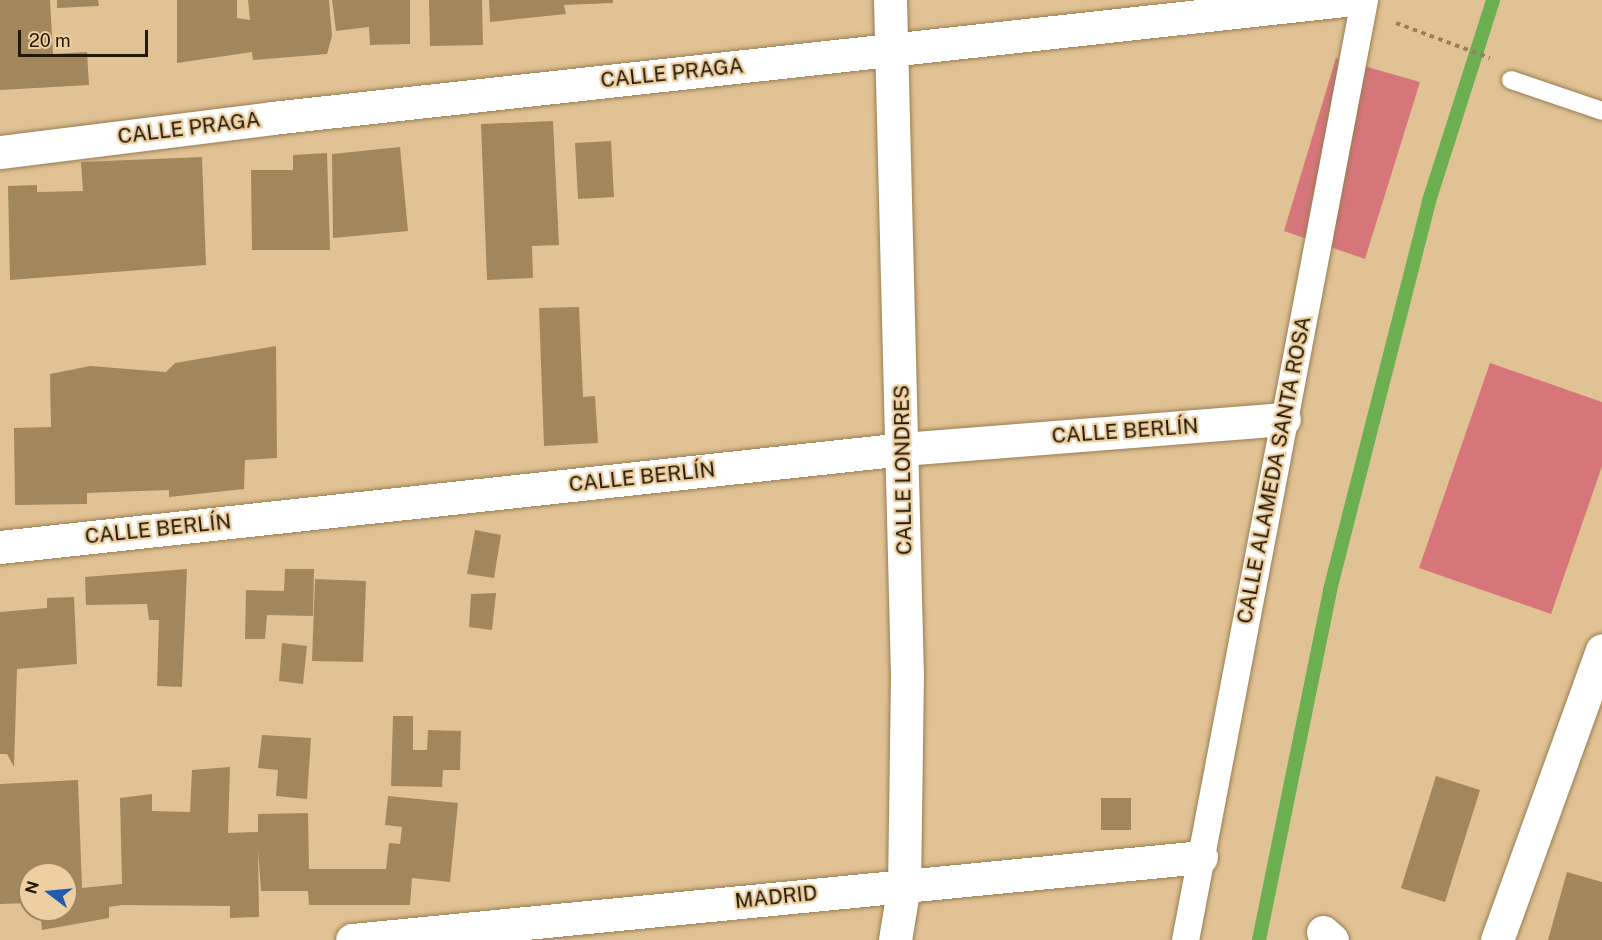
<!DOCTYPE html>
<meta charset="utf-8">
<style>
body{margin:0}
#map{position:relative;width:1602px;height:940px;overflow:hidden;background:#e0c295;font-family:"Public Sans",sans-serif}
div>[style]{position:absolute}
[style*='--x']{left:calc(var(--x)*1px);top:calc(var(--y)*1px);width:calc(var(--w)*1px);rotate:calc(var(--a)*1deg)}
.green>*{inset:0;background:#d6767b}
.stream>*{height:14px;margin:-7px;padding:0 7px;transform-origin:7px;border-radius:7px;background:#6caf50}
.building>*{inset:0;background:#a3875c}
.path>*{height:4px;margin-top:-2px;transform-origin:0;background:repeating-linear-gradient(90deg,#967f5d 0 4.5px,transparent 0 9px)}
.roads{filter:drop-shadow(0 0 2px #987c51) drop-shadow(0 0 2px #987c51)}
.service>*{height:18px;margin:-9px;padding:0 9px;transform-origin:9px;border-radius:9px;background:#fff}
.pedestrian>*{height:27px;margin:-13.5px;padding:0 13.5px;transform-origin:13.5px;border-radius:13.5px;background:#fff}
.minor>*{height:33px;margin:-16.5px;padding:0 16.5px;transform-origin:16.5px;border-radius:16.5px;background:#fff}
.tertiary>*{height:33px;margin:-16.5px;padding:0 16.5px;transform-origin:16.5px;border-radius:16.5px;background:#fff}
span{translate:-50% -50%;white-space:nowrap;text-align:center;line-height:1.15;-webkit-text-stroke:4.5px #edcfa1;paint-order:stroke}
.street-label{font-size:21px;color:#231806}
.north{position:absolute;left:18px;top:862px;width:60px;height:60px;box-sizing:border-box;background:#edcfa1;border:2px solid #9c8663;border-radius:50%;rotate:286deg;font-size:16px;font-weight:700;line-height:24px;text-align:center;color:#231806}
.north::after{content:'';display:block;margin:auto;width:21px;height:27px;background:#215cae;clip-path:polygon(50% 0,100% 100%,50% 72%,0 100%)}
.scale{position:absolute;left:18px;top:30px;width:130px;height:27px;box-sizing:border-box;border:3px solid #231806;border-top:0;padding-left:8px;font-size:18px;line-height:21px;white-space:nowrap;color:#231806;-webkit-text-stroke:4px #edcfa1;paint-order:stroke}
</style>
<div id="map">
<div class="green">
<div style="clip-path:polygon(1336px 58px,1420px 82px,1365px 259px,1284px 231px)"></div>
<div style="clip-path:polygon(1490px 363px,1602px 402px,1602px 466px,1551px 614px,1419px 568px)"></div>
</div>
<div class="stream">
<div style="--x:1259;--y:940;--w:357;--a:-78.5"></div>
<div style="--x:1330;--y:590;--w:401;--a:-75.7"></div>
<div style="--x:1429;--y:201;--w:211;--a:-72.3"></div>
</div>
<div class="building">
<div style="clip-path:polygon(0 0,50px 0,53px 54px,87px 52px,89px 85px,0 90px)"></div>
<div style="clip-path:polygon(57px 0,98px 0,99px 6px,57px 8px)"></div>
<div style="clip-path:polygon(177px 0,237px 0,237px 18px,250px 20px,248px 0,329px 0,332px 36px,327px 54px,253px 60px,252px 52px,177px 63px)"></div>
<div style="clip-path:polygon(332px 0,410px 0,410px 44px,370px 45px,369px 27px,336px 31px)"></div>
<div style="clip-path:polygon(429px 0,482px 0,483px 45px,430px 46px)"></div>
<div style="clip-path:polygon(489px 0,613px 0,613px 3px,564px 5px,566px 14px,490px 22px)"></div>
<div style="clip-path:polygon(553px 121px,559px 245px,532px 246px,533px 278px,487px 280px,481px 124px)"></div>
<div style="clip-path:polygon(611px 141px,614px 197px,578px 199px,575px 143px)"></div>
<div style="clip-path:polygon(400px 147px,408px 231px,333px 238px,332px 154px)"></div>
<div style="clip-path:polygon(327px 153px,330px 250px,252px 250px,251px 170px,293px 170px,293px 155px)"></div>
<div style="clip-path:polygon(202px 157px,206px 265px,10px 280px,8px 186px,37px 185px,37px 192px,83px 191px,81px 162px)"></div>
<div style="clip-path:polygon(579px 307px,583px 397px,595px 396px,598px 443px,544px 446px,539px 308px)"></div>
<div style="clip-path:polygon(276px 346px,277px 458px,245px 460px,244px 489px,169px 497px,169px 490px,87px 493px,87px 504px,15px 505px,14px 428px,51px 427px,50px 374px,90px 366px,166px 372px,175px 363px)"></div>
<div style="clip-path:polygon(475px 530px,501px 535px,494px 578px,467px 574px)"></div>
<div style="clip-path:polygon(187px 569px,182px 687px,157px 686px,159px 620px,149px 620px,147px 604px,86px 605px,85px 577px)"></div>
<div style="clip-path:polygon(285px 569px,314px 569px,313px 616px,267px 615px,265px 639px,245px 639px,246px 590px,284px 591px)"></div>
<div style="clip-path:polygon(315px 579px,366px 581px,363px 662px,312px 661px)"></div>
<div style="clip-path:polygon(496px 593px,492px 630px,469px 627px,471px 594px)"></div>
<div style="clip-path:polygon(74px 597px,77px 664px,17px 669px,14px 767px,7px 754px,0 754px,0 612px,47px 608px,47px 598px)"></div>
<div style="clip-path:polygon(282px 643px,307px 646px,303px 684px,279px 681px)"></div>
<div style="clip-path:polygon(393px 716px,413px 716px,413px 750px,427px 750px,428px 730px,461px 731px,460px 770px,443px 770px,442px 787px,391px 786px)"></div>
<div style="clip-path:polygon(262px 735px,311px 738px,307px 799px,276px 796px,278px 770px,258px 768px)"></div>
<div style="clip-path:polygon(230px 767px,228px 833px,258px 832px,258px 814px,308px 813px,309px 869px,386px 869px,389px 843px,400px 844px,402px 827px,385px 825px,388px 796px,458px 803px,450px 882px,412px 878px,410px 905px,309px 905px,308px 891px,261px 891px,258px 851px,259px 917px,230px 918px,230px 906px,122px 905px,109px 907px,109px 918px,42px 930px,40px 910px,66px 910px,66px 874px,30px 874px,30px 903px,0 904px,0 784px,78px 780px,82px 888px,122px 884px,120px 798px,152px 794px,152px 811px,190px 812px,192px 770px)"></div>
<div style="clip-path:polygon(1436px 776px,1480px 790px,1445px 902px,1401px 888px)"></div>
<div style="clip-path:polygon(1101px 798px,1131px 798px,1131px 830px,1101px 830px)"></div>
<div style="clip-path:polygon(1567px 872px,1602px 882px,1602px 940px,1548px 940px)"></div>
</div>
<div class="path">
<div style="--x:1396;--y:23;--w:100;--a:20.4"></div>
</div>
<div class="roads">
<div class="service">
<div style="--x:1511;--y:80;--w:96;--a:18.8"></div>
</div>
<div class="pedestrian">
<div style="--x:1185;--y:940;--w:957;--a:-79.22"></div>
</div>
<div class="minor">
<div style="--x:890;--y:0;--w:674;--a:88.56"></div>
<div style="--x:907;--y:674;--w:211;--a:90.8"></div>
<div style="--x:904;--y:885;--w:56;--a:99.3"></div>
<div style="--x:0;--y:152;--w:274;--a:-7.1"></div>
<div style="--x:272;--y:118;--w:1078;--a:-6.28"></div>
<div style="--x:0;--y:547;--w:908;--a:-6.19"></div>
<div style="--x:903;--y:449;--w:382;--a:-4.5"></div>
<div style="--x:1323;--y:932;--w:12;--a:42"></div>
<div style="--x:352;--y:940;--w:853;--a:-5.58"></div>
</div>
<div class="tertiary">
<div style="--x:1497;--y:940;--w:308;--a:-70.1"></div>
</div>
</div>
<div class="street-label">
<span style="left:672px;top:73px;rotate:-6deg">CALLE PRAGA</span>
<span style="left:189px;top:128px;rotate:-7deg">CALLE PRAGA</span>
<span style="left:1125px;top:431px;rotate:-4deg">CALLE BERLÍN</span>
<span style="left:903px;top:470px;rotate:-91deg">CALLE LONDRES</span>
<span style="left:1274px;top:470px;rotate:-79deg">CALLE ALAMEDA SANTA ROSA</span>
<span style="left:642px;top:477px;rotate:-6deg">CALLE BERLÍN</span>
<span style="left:158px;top:529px;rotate:-6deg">CALLE BERLÍN</span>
<span style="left:776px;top:897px;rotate:-6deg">MADRID</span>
</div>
<div class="north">N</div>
<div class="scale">20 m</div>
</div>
